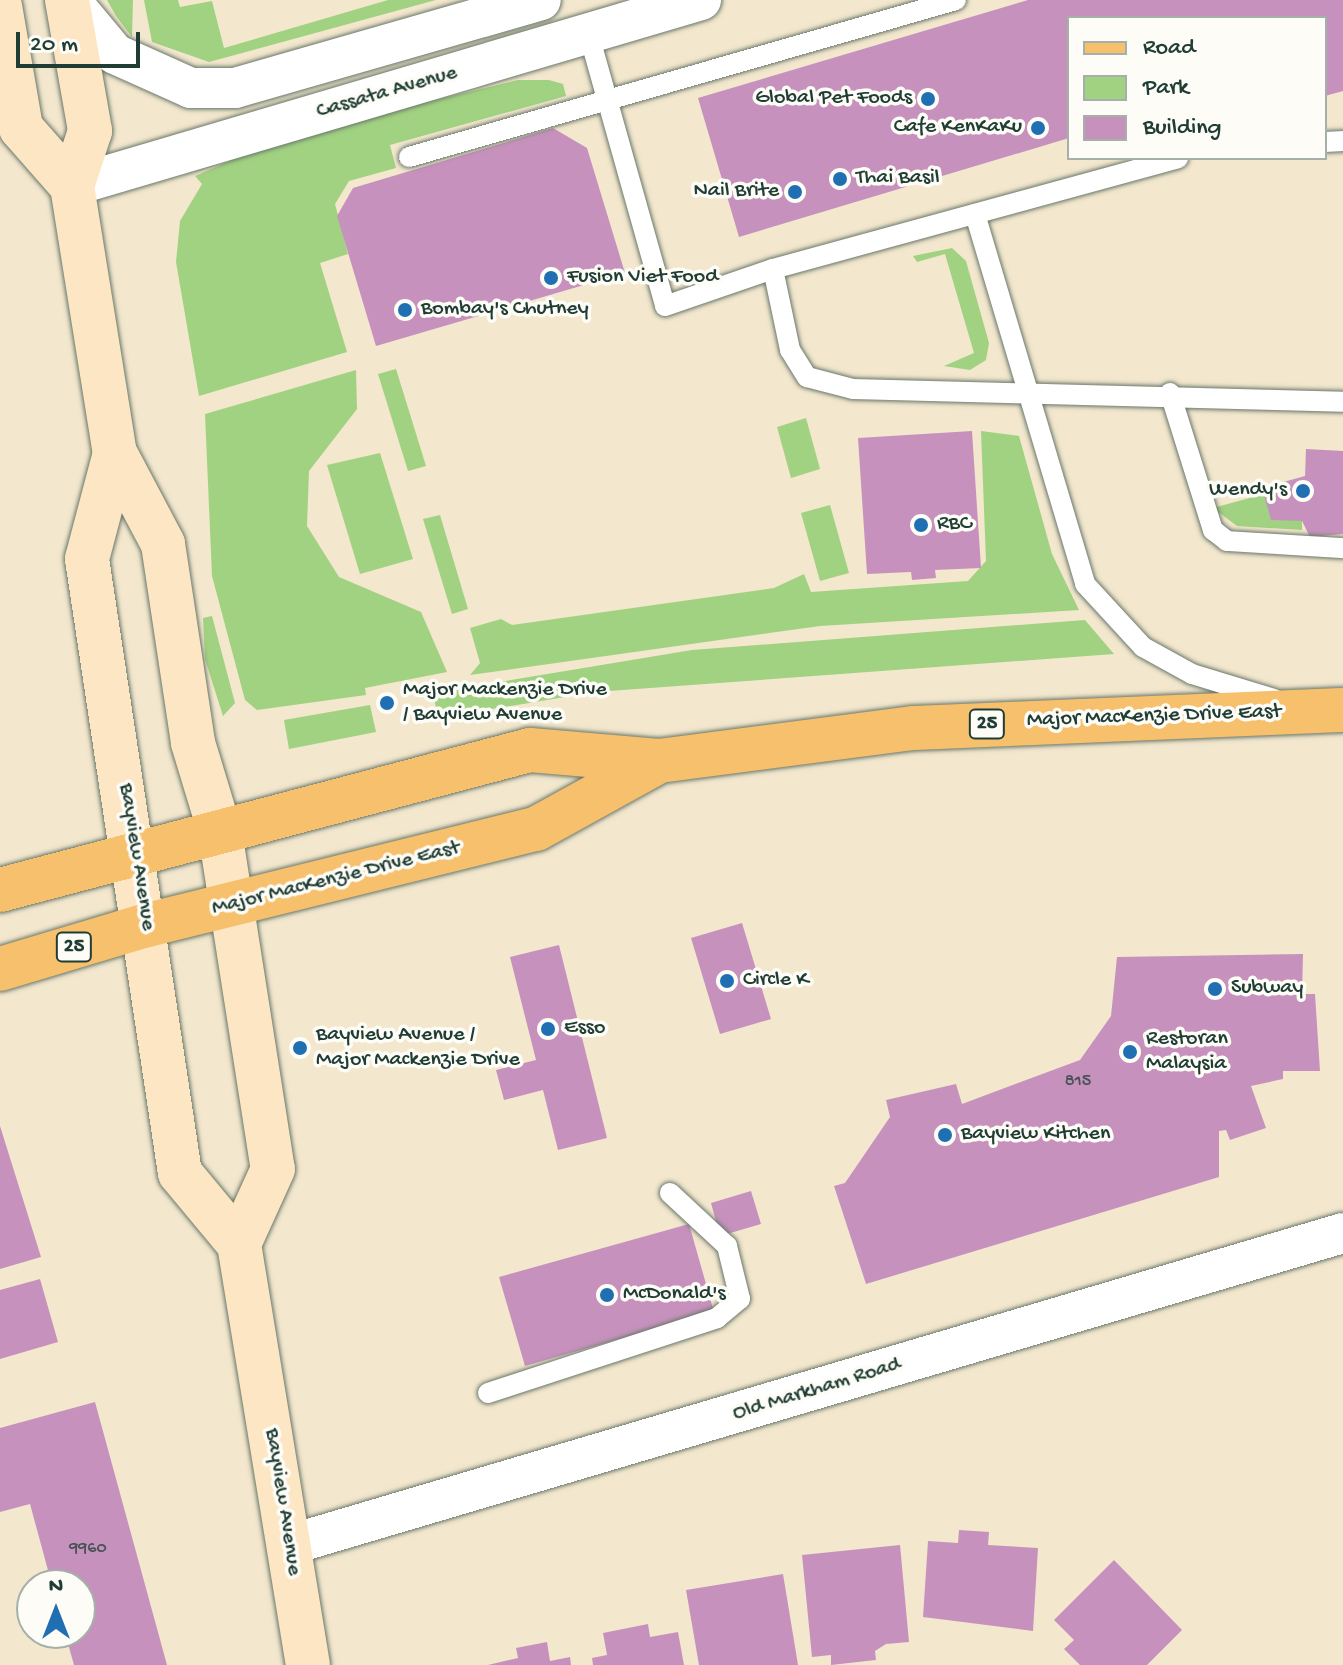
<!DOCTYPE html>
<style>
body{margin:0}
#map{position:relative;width:1343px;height:1665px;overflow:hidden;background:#f3e7ce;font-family:"Gochi Hand",sans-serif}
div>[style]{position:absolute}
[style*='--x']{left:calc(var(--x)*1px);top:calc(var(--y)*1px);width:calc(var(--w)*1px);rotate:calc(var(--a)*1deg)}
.green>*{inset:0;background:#a1d281}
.building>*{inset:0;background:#c692bd}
.roads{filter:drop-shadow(0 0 2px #69786a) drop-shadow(0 0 2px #69786a)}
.service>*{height:20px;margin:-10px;padding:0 10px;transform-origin:10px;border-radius:10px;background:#fff}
.minor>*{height:40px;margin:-20px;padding:0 20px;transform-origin:20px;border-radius:20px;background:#fff}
.secondary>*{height:44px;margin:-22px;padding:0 22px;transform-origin:22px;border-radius:22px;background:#fce6c4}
.primary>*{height:44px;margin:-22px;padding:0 22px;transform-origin:22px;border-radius:22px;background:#f7c06c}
.dots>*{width:22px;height:22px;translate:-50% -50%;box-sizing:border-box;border:4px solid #fdfcf7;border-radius:50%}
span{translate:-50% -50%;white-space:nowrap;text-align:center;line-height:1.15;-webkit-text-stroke:7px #fdfcf7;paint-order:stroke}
.number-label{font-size:18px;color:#495256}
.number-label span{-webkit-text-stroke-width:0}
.shield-label span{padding:2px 6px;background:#fdfcf7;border:2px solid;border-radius:6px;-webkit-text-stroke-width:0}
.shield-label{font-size:20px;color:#1f3d34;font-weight:700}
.street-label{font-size:22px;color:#1f3d34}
.poi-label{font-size:22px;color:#1f3d34}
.right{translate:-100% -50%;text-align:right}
.left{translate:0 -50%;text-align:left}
.legend{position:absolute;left:1067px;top:16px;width:260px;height:144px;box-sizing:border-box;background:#fdfcf7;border:2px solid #a4b0a9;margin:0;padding:10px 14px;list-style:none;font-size:24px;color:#1f3d34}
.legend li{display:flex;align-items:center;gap:16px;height:40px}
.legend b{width:40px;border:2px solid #a4b0a9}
.north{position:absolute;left:16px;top:1569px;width:80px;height:80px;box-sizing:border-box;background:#fdfcf7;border:2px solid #a4b0a9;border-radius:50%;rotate:0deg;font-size:22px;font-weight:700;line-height:32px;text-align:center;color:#1f3d34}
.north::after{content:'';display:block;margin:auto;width:28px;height:36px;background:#1f6fb2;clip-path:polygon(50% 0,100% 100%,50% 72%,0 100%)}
.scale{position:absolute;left:16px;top:32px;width:124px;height:36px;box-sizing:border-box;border:4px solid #1f3d34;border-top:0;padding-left:10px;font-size:24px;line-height:28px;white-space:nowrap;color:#1f3d34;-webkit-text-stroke:6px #fdfcf7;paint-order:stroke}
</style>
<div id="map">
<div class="green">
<div style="clip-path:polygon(107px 0,133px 0,132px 37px,116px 16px)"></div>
<div style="clip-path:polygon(144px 0,178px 0,180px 7px,212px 1px,224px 48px,388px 0,436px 0,209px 62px,152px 42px)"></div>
<div style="clip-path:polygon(518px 80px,549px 80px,563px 84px,566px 96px,390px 145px,396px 168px,349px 181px,335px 204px,348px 254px,320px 263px,347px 352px,199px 396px,176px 262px,180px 221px,202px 184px,195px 176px,290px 135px)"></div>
<div style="clip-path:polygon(952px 248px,966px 261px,989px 343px,986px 360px,970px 370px,944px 366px,974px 353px,945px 254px,917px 262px,913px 256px)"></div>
<div style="clip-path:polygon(396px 369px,426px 466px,408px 471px,378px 374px)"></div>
<div style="clip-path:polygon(356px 370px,357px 409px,309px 471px,307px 526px,339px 577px,421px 612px,447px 672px,365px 688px,366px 695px,257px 710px,245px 700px,212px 576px,205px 414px)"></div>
<div style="clip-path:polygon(806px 418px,820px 469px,791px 478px,777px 427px)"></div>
<div style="clip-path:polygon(981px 431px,1019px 436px,1052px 554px,1079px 610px,820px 626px,470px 675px,480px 663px,470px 628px,501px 619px,512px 625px,774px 588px,804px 574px,811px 592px,968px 581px,986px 561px)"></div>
<div style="clip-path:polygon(380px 453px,413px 559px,360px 574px,327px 465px)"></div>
<div style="clip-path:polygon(1264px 494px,1302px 521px,1302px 530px,1237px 526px,1213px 508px)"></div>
<div style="clip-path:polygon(830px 505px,849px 573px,820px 581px,801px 513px)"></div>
<div style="clip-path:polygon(440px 515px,468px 609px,452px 614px,423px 519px)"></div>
<div style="clip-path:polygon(212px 616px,235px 703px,223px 716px,205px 659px,203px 618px)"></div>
<div style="clip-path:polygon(1085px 620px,1114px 654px,595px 692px,438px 718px,433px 693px,692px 650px)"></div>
<div style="clip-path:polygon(370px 705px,376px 732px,289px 749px,284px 720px)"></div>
</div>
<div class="building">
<div style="clip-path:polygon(1028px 0,1343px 0,1343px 91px,1325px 96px,1325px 18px,1069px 18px,1069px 138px,739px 237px,698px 98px)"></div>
<div style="clip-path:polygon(553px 128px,587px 148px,625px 273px,376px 346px,337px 216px,353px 188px)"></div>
<div style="clip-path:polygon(972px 431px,981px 568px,935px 570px,936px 578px,912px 580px,911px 572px,867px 574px,858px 438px)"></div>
<div style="clip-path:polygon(1306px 449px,1343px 451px,1343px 534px,1310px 537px,1302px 521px,1271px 520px,1262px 488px,1305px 476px)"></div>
<div style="clip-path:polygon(742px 923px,771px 1019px,720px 1034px,691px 938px)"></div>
<div style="clip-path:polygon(559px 945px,607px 1138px,558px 1150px,543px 1090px,504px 1100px,496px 1070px,536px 1060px,510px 957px)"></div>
<div style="clip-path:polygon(1303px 954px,1302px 994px,1315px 994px,1320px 1071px,1283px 1071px,1283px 1079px,1251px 1086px,1266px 1128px,1230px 1140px,1226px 1130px,1219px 1131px,1219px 1177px,866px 1284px,834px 1186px,845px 1183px,890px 1117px,886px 1100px,956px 1084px,962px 1104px,1080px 1060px,1111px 1016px,1117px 957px)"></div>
<div style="clip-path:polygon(0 1126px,41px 1257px,0 1269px)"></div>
<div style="clip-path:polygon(751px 1191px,761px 1224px,720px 1236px,711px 1203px)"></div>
<div style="clip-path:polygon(689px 1224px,714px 1312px,525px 1366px,499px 1277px)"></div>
<div style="clip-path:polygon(40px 1279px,58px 1342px,0 1359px,0 1290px)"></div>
<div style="clip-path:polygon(95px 1402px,167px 1665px,74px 1665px,65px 1633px,80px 1633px,80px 1585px,52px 1585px,30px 1504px,0 1512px,0 1428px)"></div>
<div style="clip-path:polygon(959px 1530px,989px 1532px,988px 1545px,1038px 1548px,1033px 1631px,923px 1617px,928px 1541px,958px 1543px)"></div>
<div style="clip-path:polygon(900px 1545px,909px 1642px,886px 1644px,875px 1651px,876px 1660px,831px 1665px,831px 1655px,812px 1657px,802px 1555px)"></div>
<div style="clip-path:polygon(1114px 1560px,1182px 1630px,1147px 1665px,1080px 1665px,1064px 1649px,1074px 1640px,1054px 1620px)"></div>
<div style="clip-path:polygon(783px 1574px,798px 1665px,699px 1665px,686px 1590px)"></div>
<div style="clip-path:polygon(648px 1624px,650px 1637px,678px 1632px,684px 1665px,593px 1665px,592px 1658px,607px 1655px,603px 1633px)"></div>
<div style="clip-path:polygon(547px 1642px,550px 1661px,570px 1657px,571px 1665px,488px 1665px,518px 1658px,516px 1648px)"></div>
</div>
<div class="roads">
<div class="service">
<div style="--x:589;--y:35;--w:281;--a:74.3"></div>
<div style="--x:665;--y:306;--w:114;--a:-18.9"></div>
<div style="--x:773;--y:269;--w:83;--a:78.1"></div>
<div style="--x:790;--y:350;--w:32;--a:58"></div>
<div style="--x:807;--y:377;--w:48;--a:14.6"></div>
<div style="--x:853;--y:389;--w:490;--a:1.5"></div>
<div style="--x:1325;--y:142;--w:18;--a:-3"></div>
<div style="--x:409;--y:157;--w:569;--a:-16.01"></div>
<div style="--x:975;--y:214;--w:386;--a:73.4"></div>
<div style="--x:1085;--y:584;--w:86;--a:47.4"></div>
<div style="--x:1143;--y:647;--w:56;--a:28.9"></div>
<div style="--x:1192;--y:674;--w:86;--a:17"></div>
<div style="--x:773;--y:269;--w:420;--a:-15.3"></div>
<div style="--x:1170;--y:393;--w:144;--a:72.6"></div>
<div style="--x:1213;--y:530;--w:18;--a:38"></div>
<div style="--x:1227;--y:541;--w:116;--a:3.5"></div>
<div style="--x:488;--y:1393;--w:241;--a:-18.1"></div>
<div style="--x:717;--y:1318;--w:30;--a:-40"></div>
<div style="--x:740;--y:1299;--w:55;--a:-103.8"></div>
<div style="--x:727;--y:1246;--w:78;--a:-137.1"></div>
</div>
<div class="minor">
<div style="--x:70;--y:0;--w:70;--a:50.2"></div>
<div style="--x:115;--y:54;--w:83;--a:24.1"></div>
<div style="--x:191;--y:88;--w:44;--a:0"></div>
<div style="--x:235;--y:88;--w:318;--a:-16"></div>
<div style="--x:72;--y:186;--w:656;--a:-16.47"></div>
<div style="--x:289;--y:1545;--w:1099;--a:-16.49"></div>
</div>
<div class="secondary">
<div style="--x:67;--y:0;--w:133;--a:80"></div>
<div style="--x:90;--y:131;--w:58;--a:108.1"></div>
<div style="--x:72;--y:186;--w:270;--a:80.9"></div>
<div style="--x:115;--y:453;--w:103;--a:62.2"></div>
<div style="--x:163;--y:544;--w:201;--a:81.4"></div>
<div style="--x:193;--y:743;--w:93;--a:73.1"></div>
<div style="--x:220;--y:832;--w:341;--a:81.1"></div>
<div style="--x:273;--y:1169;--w:82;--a:114.4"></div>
<div style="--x:0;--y:6;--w:124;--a:80.2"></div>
<div style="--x:21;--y:128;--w:77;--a:48.7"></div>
<div style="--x:115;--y:453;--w:110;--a:104.8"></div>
<div style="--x:87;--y:559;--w:621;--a:81.39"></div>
<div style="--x:180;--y:1173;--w:92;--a:50.3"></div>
<div style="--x:239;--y:1244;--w:427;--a:80.7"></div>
</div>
<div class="primary">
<div style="--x:0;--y:890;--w:548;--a:-14.8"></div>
<div style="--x:530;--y:750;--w:129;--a:4.9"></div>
<div style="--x:659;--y:761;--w:256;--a:-7.4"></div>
<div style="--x:913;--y:728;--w:430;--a:-2.4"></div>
<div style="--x:0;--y:969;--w:153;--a:-16.7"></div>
<div style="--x:147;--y:925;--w:401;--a:-13.9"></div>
<div style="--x:536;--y:829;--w:141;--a:-28.9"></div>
</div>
</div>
<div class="dots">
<div style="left:928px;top:99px;background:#1f6fb2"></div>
<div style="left:1038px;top:128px;background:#1f6fb2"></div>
<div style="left:840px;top:179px;background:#1f6fb2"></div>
<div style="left:795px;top:192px;background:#1f6fb2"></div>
<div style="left:551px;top:278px;background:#1f6fb2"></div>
<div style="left:405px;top:310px;background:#1f6fb2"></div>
<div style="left:1303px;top:491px;background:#1f6fb2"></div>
<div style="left:921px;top:525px;background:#1f6fb2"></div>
<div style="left:387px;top:703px;background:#1f6fb2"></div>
<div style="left:727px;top:981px;background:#1f6fb2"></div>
<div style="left:1215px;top:989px;background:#1f6fb2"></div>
<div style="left:548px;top:1029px;background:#1f6fb2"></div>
<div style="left:300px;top:1048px;background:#1f6fb2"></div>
<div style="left:1130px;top:1052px;background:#1f6fb2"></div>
<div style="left:945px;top:1135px;background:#1f6fb2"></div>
<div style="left:607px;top:1295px;background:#1f6fb2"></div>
</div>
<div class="number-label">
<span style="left:1078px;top:1082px">815</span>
<span style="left:88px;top:1549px">9960</span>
</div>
<div class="shield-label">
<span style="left:987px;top:724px">25</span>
<span style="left:74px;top:947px">25</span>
</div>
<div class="street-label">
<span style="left:387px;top:93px;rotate:-16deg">Cassata Avenue</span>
<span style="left:1154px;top:717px;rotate:-2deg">Major MacKenzie Drive East</span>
<span style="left:136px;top:857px;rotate:81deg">Bayview Avenue</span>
<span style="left:336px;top:879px;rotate:-14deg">Major MacKenzie Drive East</span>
<span style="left:817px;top:1390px;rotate:-17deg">Old Markham Road</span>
<span style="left:282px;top:1502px;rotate:81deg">Bayview Avenue</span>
</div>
<div class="poi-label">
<span class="right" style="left:912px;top:99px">Global Pet Foods</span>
<span class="right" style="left:1022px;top:128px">Cafe KenKaKu</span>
<span class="left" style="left:856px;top:179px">Thai Basil</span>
<span class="right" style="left:779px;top:192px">Nail Brite</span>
<span class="left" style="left:567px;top:278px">Fusion Viet Food</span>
<span class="left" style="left:421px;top:310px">Bombay's Chutney</span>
<span class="right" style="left:1287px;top:491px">Wendy's</span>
<span class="left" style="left:937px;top:525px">RBC</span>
<span class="left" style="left:403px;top:703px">Major Mackenzie Drive<br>/ Bayview Avenue</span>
<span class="left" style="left:743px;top:981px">Circle K</span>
<span class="left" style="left:1231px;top:989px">Subway</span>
<span class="left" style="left:564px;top:1029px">Esso</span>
<span class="left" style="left:316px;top:1048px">Bayview Avenue /<br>Major Mackenzie Drive</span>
<span class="left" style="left:1146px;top:1052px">Restoran<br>Malaysia</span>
<span class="left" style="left:961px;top:1135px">Bayview Kitchen</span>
<span class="left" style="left:623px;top:1295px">McDonald's</span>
</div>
<ul class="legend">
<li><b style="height:10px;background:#f7c06c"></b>Road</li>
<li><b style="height:22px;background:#a1d281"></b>Park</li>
<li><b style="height:22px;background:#c692bd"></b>Building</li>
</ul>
<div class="north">N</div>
<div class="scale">20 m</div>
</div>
